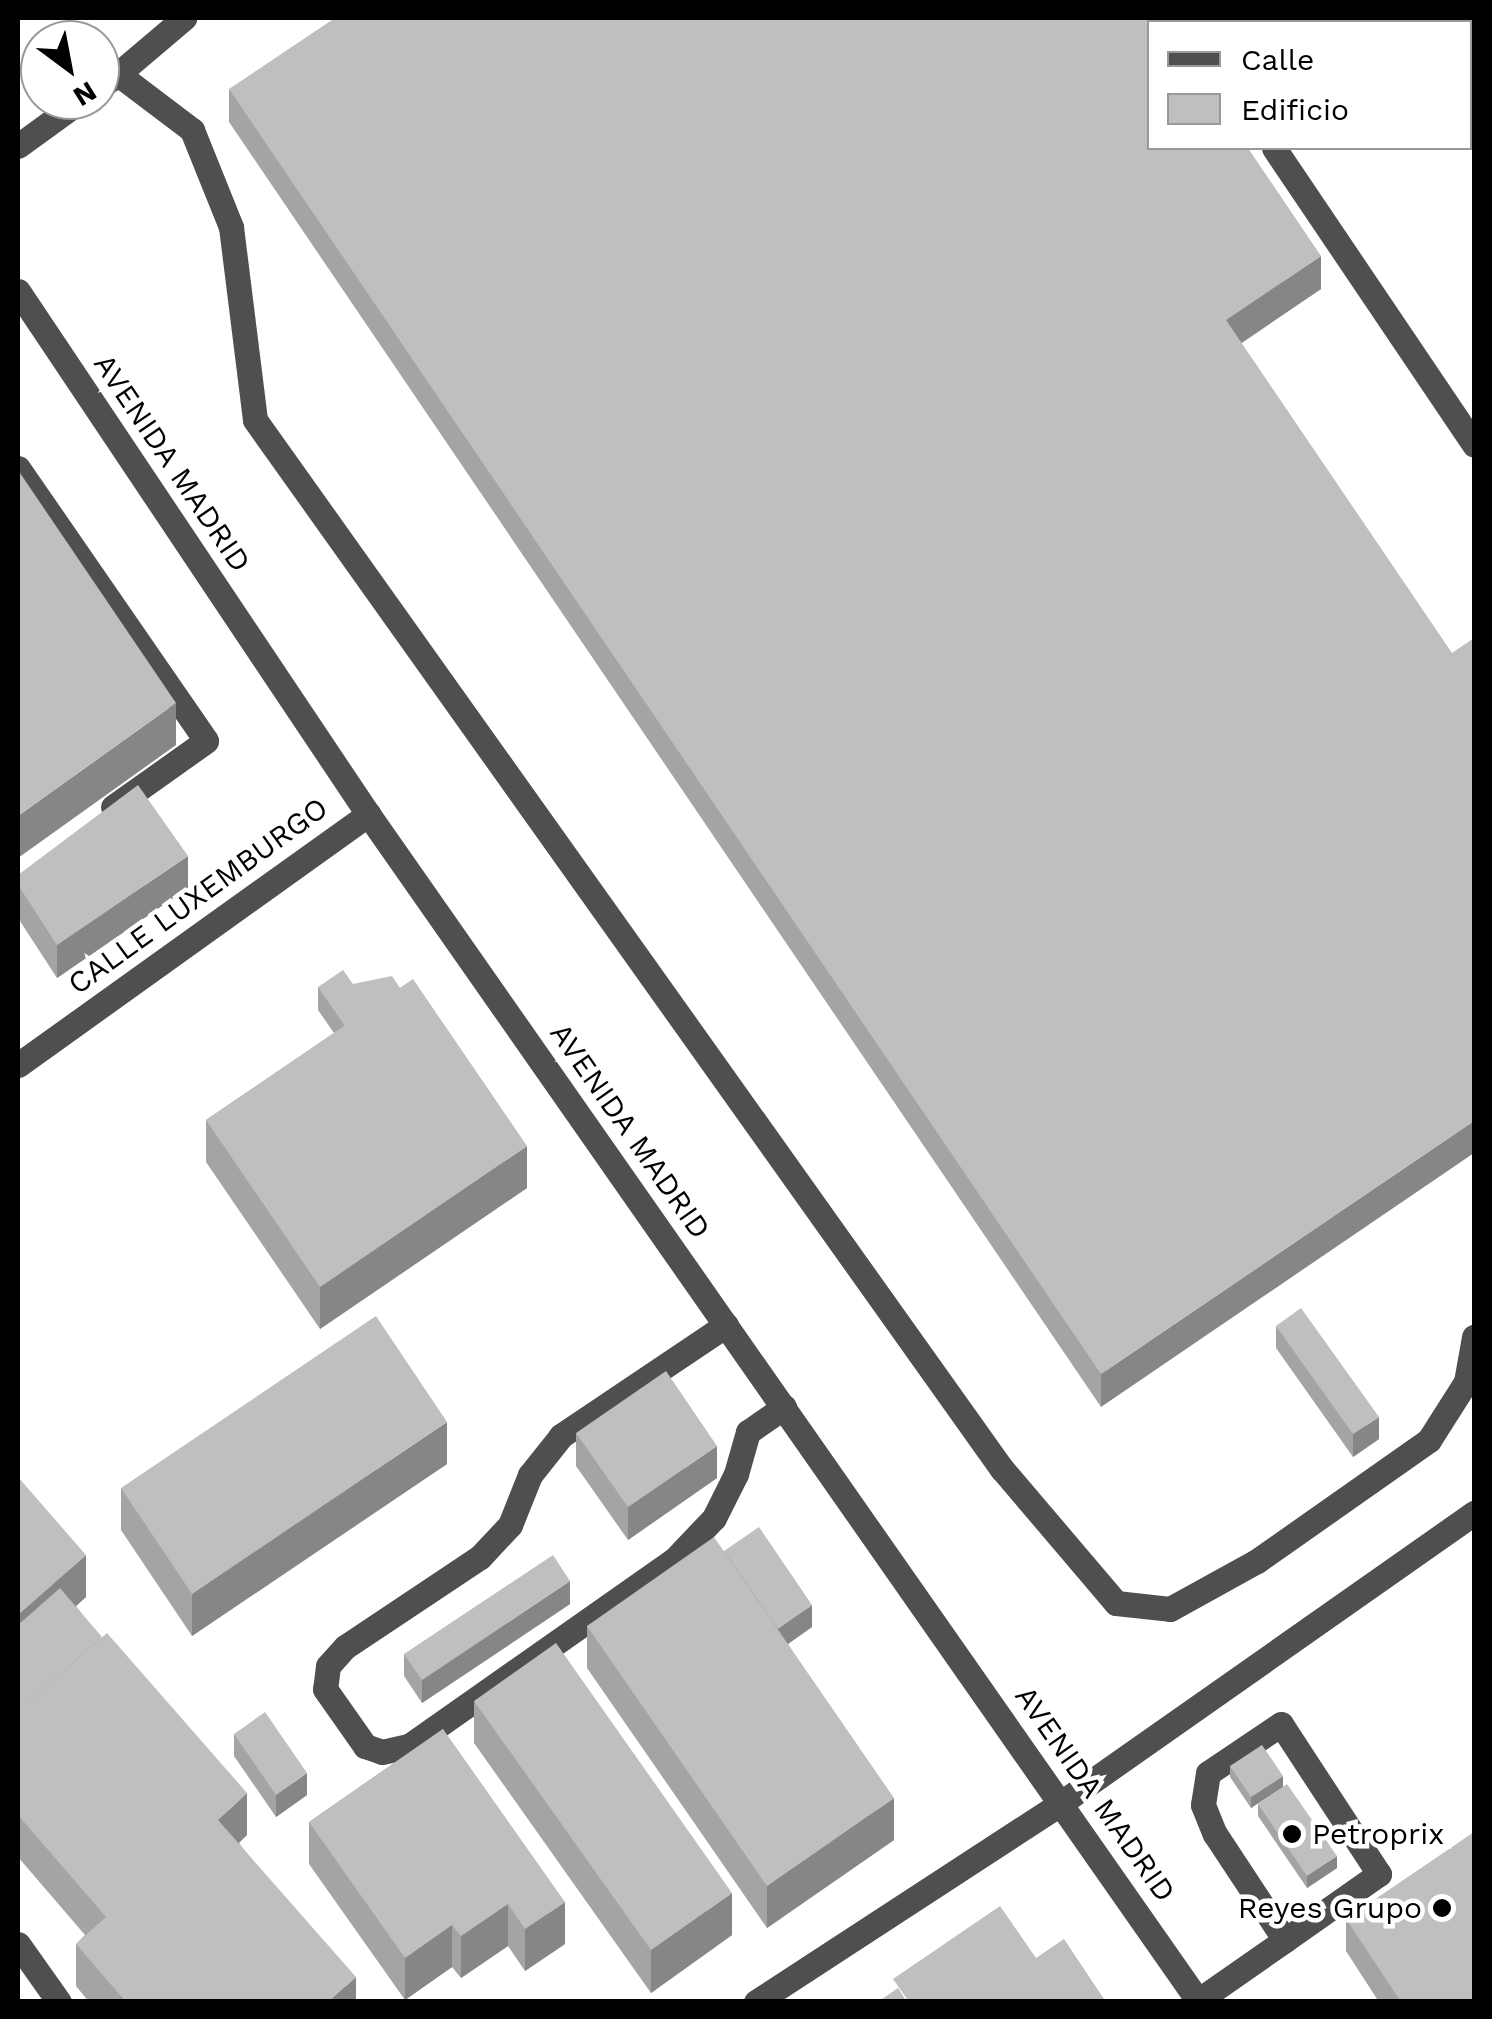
<!DOCTYPE html>
<style>
body{margin:0}
#map{position:relative;width:1492px;height:2019px;overflow:hidden;background:#fff;font-family:"Work Sans",sans-serif}
div>[style]{position:absolute}
[style*='--x']{left:calc(var(--x)*1px);top:calc(var(--y)*1px);width:calc(var(--w)*1px);rotate:calc(var(--a)*1deg)}
.minor>*{height:25px;margin:-12.5px;padding:0 12.5px;transform-origin:12.5px;border-radius:12.5px;background:#4f4f4f}
.wall>*{inset:0;background:#a4a4a4}
.shaded-wall>*{inset:0;background:#868686}
.building>*{inset:0;background:#bfbfbf}
.dots>*{width:28px;height:28px;translate:-50% -50%;box-sizing:border-box;border:5px solid #fff;border-radius:50%}
span{translate:-50% -50%;white-space:nowrap;text-align:center;line-height:1.15;-webkit-text-stroke:9px #fff;paint-order:stroke}
.street-label{font-size:30px;color:#000}
.poi-label{font-size:30px;color:#000}
.left{translate:0 -50%;text-align:left}
.right{translate:-100% -50%;text-align:right}
.frame{position:absolute;inset:0;border:20px solid #000;pointer-events:none}
.legend{position:absolute;left:1147px;top:20px;width:325px;height:130px;box-sizing:border-box;background:#fff;border:2px solid #999;margin:0;padding:12px 18px;list-style:none;font-size:30px;color:#000}
.legend li{display:flex;align-items:center;gap:20px;height:50px}
.legend b{width:50px;border:2px solid #999}
.north{position:absolute;left:20px;top:20px;width:100px;height:100px;box-sizing:border-box;background:#fff;border:2px solid #999;border-radius:50%;rotate:148deg;font-size:28px;font-weight:700;line-height:40px;text-align:center;color:#000}
.north::after{content:'';display:block;margin:auto;width:35px;height:45px;background:#000;clip-path:polygon(50% 0,100% 100%,50% 72%,0 100%)}
</style>
<div id="map">
<div class="minor">
<div style="--x:1186;--y:18;--w:5;--a:53"></div>
<div style="--x:118;--y:74;--w:87;--a:-40.3"></div>
<div style="--x:100;--y:87;--w:22;--a:-36"></div>
<div style="--x:118;--y:74;--w:93;--a:37.1"></div>
<div style="--x:192;--y:130;--w:105;--a:68.1"></div>
<div style="--x:231;--y:227;--w:194;--a:82.9"></div>
<div style="--x:255;--y:420;--w:1288;--a:54.55"></div>
<div style="--x:1002;--y:1469;--w:176;--a:49.6"></div>
<div style="--x:1116;--y:1603;--w:54;--a:6.3"></div>
<div style="--x:1170;--y:1609;--w:99;--a:-28.9"></div>
<div style="--x:1257;--y:1561;--w:210;--a:-35.1"></div>
<div style="--x:1429;--y:1440;--w:69;--a:-57.5"></div>
<div style="--x:1466;--y:1382;--w:46;--a:-79.9"></div>
<div style="--x:18;--y:146;--w:78;--a:-36.1"></div>
<div style="--x:1274;--y:148;--w:358;--a:56"></div>
<div style="--x:18;--y:291;--w:629;--a:56.21"></div>
<div style="--x:368;--y:814;--w:1450;--a:55.03"></div>
<div style="--x:18;--y:468;--w:331;--a:55.4"></div>
<div style="--x:206;--y:741;--w:114;--a:144.6"></div>
<div style="--x:18;--y:1065;--w:431;--a:-35.6"></div>
<div style="--x:726;--y:1325;--w:199;--a:146.1"></div>
<div style="--x:561;--y:1436;--w:50;--a:128.5"></div>
<div style="--x:530;--y:1475;--w:54;--a:111.8"></div>
<div style="--x:510;--y:1525;--w:44;--a:133.2"></div>
<div style="--x:480;--y:1557;--w:162;--a:146.3"></div>
<div style="--x:345;--y:1647;--w:25;--a:132"></div>
<div style="--x:328;--y:1666;--w:23;--a:97"></div>
<div style="--x:325;--y:1689;--w:70;--a:54.9"></div>
<div style="--x:365;--y:1746;--w:18;--a:19"></div>
<div style="--x:382;--y:1752;--w:28;--a:-13"></div>
<div style="--x:409;--y:1746;--w:324;--a:-35.1"></div>
<div style="--x:674;--y:1560;--w:58;--a:-46.4"></div>
<div style="--x:714;--y:1518;--w:49;--a:-63.4"></div>
<div style="--x:736;--y:1474;--w:44;--a:-74.1"></div>
<div style="--x:748;--y:1432;--w:44;--a:-34.8"></div>
<div style="--x:18;--y:1944;--w:71;--a:54.7"></div>
<div style="--x:1199;--y:2000;--w:105;--a:-34.9"></div>
<div style="--x:1285;--y:1940;--w:115;--a:-35.1"></div>
<div style="--x:1379;--y:1874;--w:179;--a:-123.2"></div>
<div style="--x:1281;--y:1724;--w:88;--a:146.1"></div>
<div style="--x:1208;--y:1773;--w:32;--a:99"></div>
<div style="--x:1203;--y:1805;--w:31;--a:68"></div>
<div style="--x:1215;--y:1834;--w:127;--a:56.6"></div>
<div style="--x:756;--y:2002;--w:364;--a:-33.1"></div>
<div style="--x:1061;--y:1803;--w:505;--a:-35.08"></div>
</div>
<div class="wall">
<div style="clip-path:polygon(229px 89px,1321px 289px,1242px 343px,1101px 1407px,229px 122px)"></div>
<div style="clip-path:polygon(18px 875px,188px 888px,57px 978px,18px 918px)"></div>
<div style="clip-path:polygon(353px 984px,527px 1188px,320px 1329px,206px 1162px,206px 1120px,334px 1033px,318px 1010px,318px 987px)"></div>
<div style="clip-path:polygon(1276px 1326px,1379px 1439px,1353px 1457px,1276px 1348px)"></div>
<div style="clip-path:polygon(576px 1433px,717px 1478px,628px 1540px,576px 1466px)"></div>
<div style="clip-path:polygon(447px 1464px,192px 1636px,121px 1530px,121px 1488px)"></div>
<div style="clip-path:polygon(18px 1477px,86px 1597px,76px 1606px,247px 1835px,239px 1843px,356px 2002px,89px 2002px,76px 1986px,76px 1944px,85px 1935px,18px 1857px)"></div>
<div style="clip-path:polygon(724px 1551px,812px 1627px,788px 1644px,894px 1840px,767px 1928px,587px 1668px,587px 1626px)"></div>
<div style="clip-path:polygon(570px 1604px,422px 1703px,404px 1676px,404px 1654px)"></div>
<div style="clip-path:polygon(474px 1701px,732px 1935px,651px 1993px,474px 1743px)"></div>
<div style="clip-path:polygon(443px 1729px,565px 1944px,525px 1971px,508px 1946px,461px 1978px,452px 1967px,405px 2000px,309px 1864px,309px 1822px)"></div>
<div style="clip-path:polygon(234px 1734px,307px 1795px,276px 1817px,234px 1756px)"></div>
<div style="clip-path:polygon(1230px 1766px,1283px 1787px,1251px 1808px,1230px 1777px)"></div>
<div style="clip-path:polygon(1258px 1804px,1337px 1868px,1307px 1888px,1258px 1816px)"></div>
<div style="clip-path:polygon(1346px 1919px,1474px 2002px,1379px 2002px,1346px 1951px)"></div>
</div>
<div class="shaded-wall">
<div style="clip-path:polygon(1321px 256px,1321px 289px,1226px 353px,1226px 320px)"></div>
<div style="clip-path:polygon(176px 703px,176px 745px,18px 858px,18px 816px)"></div>
<div style="clip-path:polygon(188px 856px,188px 888px,57px 978px,57px 945px)"></div>
<div style="clip-path:polygon(1474px 1121px,1474px 1153px,1101px 1407px,1101px 1374px)"></div>
<div style="clip-path:polygon(527px 1146px,527px 1188px,320px 1329px,320px 1287px)"></div>
<div style="clip-path:polygon(1379px 1417px,1379px 1439px,1353px 1457px,1353px 1434px)"></div>
<div style="clip-path:polygon(447px 1422px,447px 1464px,192px 1636px,192px 1594px)"></div>
<div style="clip-path:polygon(717px 1446px,717px 1478px,628px 1540px,628px 1507px)"></div>
<div style="clip-path:polygon(86px 1555px,86px 1597px,18px 1657px,18px 1615px)"></div>
<div style="clip-path:polygon(570px 1581px,570px 1604px,422px 1703px,422px 1680px)"></div>
<div style="clip-path:polygon(812px 1605px,812px 1627px,768px 1658px,768px 1635px)"></div>
<div style="clip-path:polygon(307px 1773px,307px 1795px,276px 1817px,276px 1795px)"></div>
<div style="clip-path:polygon(1283px 1776px,1283px 1787px,1251px 1808px,1251px 1797px)"></div>
<div style="clip-path:polygon(247px 1793px,247px 1835px,218px 1862px,218px 1820px)"></div>
<div style="clip-path:polygon(894px 1798px,894px 1840px,767px 1928px,767px 1886px)"></div>
<div style="clip-path:polygon(1337px 1856px,1337px 1868px,1307px 1888px,1307px 1876px)"></div>
<div style="clip-path:polygon(732px 1893px,732px 1935px,651px 1993px,651px 1950px)"></div>
<div style="clip-path:polygon(565px 1902px,565px 1944px,525px 1971px,525px 1929px)"></div>
<div style="clip-path:polygon(508px 1904px,508px 1946px,461px 1978px,461px 1936px)"></div>
<div style="clip-path:polygon(452px 1925px,452px 1967px,405px 2000px,405px 1958px)"></div>
<div style="clip-path:polygon(356px 1977px,356px 2002px,328px 2002px)"></div>
</div>
<div class="building">
<div style="clip-path:polygon(335px 18px,1159px 18px,1163px 22px,1150px 22px,1150px 148px,1248px 148px,1321px 256px,1226px 320px,1452px 653px,1474px 638px,1474px 1121px,1101px 1374px,229px 89px)"></div>
<div style="clip-path:polygon(18px 470px,176px 703px,18px 816px)"></div>
<div style="clip-path:polygon(138px 785px,188px 856px,57px 945px,18px 885px,18px 875px)"></div>
<div style="clip-path:polygon(343px 970px,353px 984px,392px 976px,400px 988px,345px 1026px,318px 987px)"></div>
<div style="clip-path:polygon(413px 979px,527px 1146px,320px 1287px,206px 1120px)"></div>
<div style="clip-path:polygon(1301px 1308px,1379px 1417px,1353px 1434px,1276px 1326px)"></div>
<div style="clip-path:polygon(376px 1316px,447px 1422px,192px 1594px,121px 1488px)"></div>
<div style="clip-path:polygon(666px 1371px,717px 1446px,628px 1507px,576px 1433px)"></div>
<div style="clip-path:polygon(18px 1477px,86px 1555px,18px 1615px)"></div>
<div style="clip-path:polygon(759px 1527px,812px 1605px,778px 1629px,724px 1551px)"></div>
<div style="clip-path:polygon(714px 1537px,894px 1798px,767px 1886px,587px 1626px)"></div>
<div style="clip-path:polygon(553px 1555px,570px 1581px,422px 1680px,404px 1654px)"></div>
<div style="clip-path:polygon(60px 1588px,102px 1637px,18px 1711px,18px 1625px)"></div>
<div style="clip-path:polygon(107px 1633px,247px 1793px,218px 1820px,356px 1977px,328px 2002px,126px 2002px,76px 1944px,106px 1917px,18px 1815px,18px 1711px)"></div>
<div style="clip-path:polygon(556px 1643px,732px 1893px,651px 1950px,474px 1701px)"></div>
<div style="clip-path:polygon(265px 1712px,307px 1773px,276px 1795px,234px 1734px)"></div>
<div style="clip-path:polygon(443px 1729px,565px 1902px,525px 1929px,508px 1904px,461px 1936px,452px 1925px,405px 1958px,309px 1822px)"></div>
<div style="clip-path:polygon(1262px 1745px,1283px 1776px,1251px 1797px,1230px 1766px)"></div>
<div style="clip-path:polygon(1287px 1784px,1337px 1856px,1307px 1876px,1258px 1804px)"></div>
<div style="clip-path:polygon(1474px 1832px,1474px 2002px,1401px 2002px,1346px 1919px)"></div>
<div style="clip-path:polygon(1000px 1906px,1036px 1958px,1064px 1939px,1106px 2002px,909px 2002px,893px 1979px)"></div>
<div style="clip-path:polygon(898px 1988px,907px 2002px,878px 2002px)"></div>
</div>
<div class="dots">
<div style="left:1292px;top:1834px;background:#000"></div>
<div style="left:1442px;top:1908px;background:#000"></div>
</div>
<div class="street-label">
<span style="left:172px;top:463px;rotate:56deg">AVENIDA MADRID</span>
<span style="left:198px;top:896px;rotate:-36deg">CALLE LUXEMBURGO</span>
<span style="left:630px;top:1131px;rotate:55deg">AVENIDA MADRID</span>
<span style="left:1095px;top:1794px;rotate:55deg">AVENIDA MADRID</span>
</div>
<div class="poi-label">
<span class="left" style="left:1312px;top:1834px">Petroprix</span>
<span class="right" style="left:1422px;top:1908px">Reyes Grupo</span>
</div>
<div class="frame"></div>
<ul class="legend">
<li><b style="height:12px;background:#4f4f4f"></b>Calle</li>
<li><b style="height:28px;background:#bfbfbf"></b>Edificio</li>
</ul>
<div class="north">N</div>
</div>
